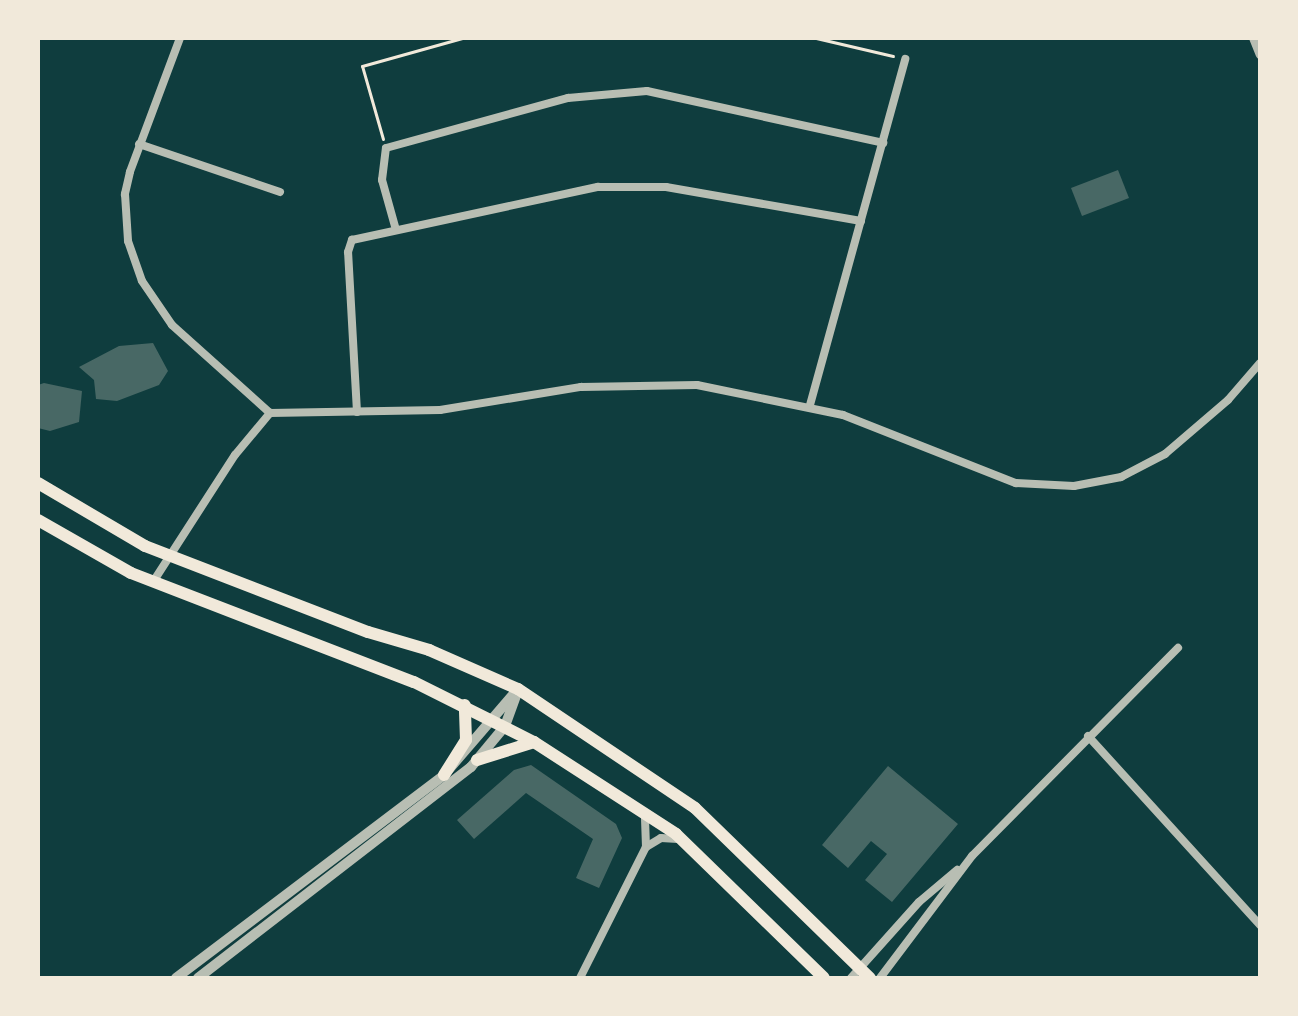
<!DOCTYPE html>
<style>
body{margin:0}
#map{position:relative;width:1298px;height:1016px;overflow:hidden;background:#0f3d3e;font-family:"Exo 2",sans-serif}
div>[style]{position:absolute}
[style*='--x']{left:calc(var(--x)*1px);top:calc(var(--y)*1px);width:calc(var(--w)*1px);rotate:calc(var(--a)*1deg)}
.building>*{inset:0;background:#486865}
.path>*{height:3px;margin:-1.5px;padding:0 1.5px;transform-origin:1.5px;border-radius:1.5px;background:#f1e9da}
.minor>*{height:8px;margin:-4px;padding:0 4px;transform-origin:4px;border-radius:4px;background:#b8beb3}
.tertiary>*{height:10px;margin:-5px;padding:0 5px;transform-origin:5px;border-radius:5px;background:#b8beb3}
.secondary>*{height:12px;margin:-6px;padding:0 6px;transform-origin:6px;border-radius:6px;background:#f1e9da}
span{translate:-50% -50%;white-space:nowrap;text-align:center;line-height:1.15;-webkit-text-stroke:8px #f1e9da;paint-order:stroke}
.frame{position:absolute;inset:0;border:40px solid #f1e9da;pointer-events:none}
</style>
<div id="map">
<div class="building">
<div style="clip-path:polygon(1118px 170px,1129px 198px,1082px 216px,1071px 188px)"></div>
<div style="clip-path:polygon(153px 343px,168px 371px,159px 385px,117px 401px,96px 399px,94px 380px,79px 367px,119px 346px)"></div>
<div style="clip-path:polygon(44px 383px,82px 391px,79px 422px,50px 431px,38px 428px,38px 385px)"></div>
<div style="clip-path:polygon(531px 765px,616px 824px,622px 838px,599px 888px,576px 878px,593px 839px,526px 793px,474px 839px,457px 820px,514px 770px)"></div>
<div style="clip-path:polygon(888px 766px,958px 824px,892px 902px,865px 880px,887px 854px,871px 841px,848px 868px,822px 845px)"></div>
</div>
<div class="path">
<div style="--x:816;--y:38;--w:79;--a:13.2"></div>
<div style="--x:383;--y:139;--w:76;--a:-106"></div>
<div style="--x:362;--y:66;--w:104;--a:-15.6"></div>
</div>
<div class="minor">
<div style="--x:180;--y:38;--w:143;--a:110.5"></div>
<div style="--x:130;--y:172;--w:23;--a:103"></div>
<div style="--x:125;--y:194;--w:47;--a:86.3"></div>
<div style="--x:128;--y:241;--w:42;--a:70.7"></div>
<div style="--x:142;--y:281;--w:53;--a:55.7"></div>
<div style="--x:172;--y:325;--w:132;--a:41.9"></div>
<div style="--x:1253;--y:38;--w:18;--a:68"></div>
<div style="--x:139;--y:144;--w:149;--a:18.8"></div>
<div style="--x:396;--y:230;--w:52;--a:-105.6"></div>
<div style="--x:382;--y:180;--w:32;--a:-83"></div>
<div style="--x:386;--y:148;--w:189;--a:-15.4"></div>
<div style="--x:568;--y:98;--w:79;--a:-5.1"></div>
<div style="--x:647;--y:91;--w:242;--a:12.4"></div>
<div style="--x:810;--y:405;--w:359;--a:-74.6"></div>
<div style="--x:357;--y:412;--w:160;--a:-93.2"></div>
<div style="--x:348;--y:252;--w:13;--a:-72"></div>
<div style="--x:352;--y:240;--w:252;--a:-12.2"></div>
<div style="--x:598;--y:187;--w:68;--a:0"></div>
<div style="--x:666;--y:187;--w:198;--a:9.9"></div>
<div style="--x:153;--y:582;--w:151;--a:-57.2"></div>
<div style="--x:235;--y:455;--w:55;--a:-50.2"></div>
<div style="--x:270;--y:413;--w:170;--a:-1"></div>
<div style="--x:440;--y:410;--w:143;--a:-9.3"></div>
<div style="--x:581;--y:387;--w:116;--a:-1"></div>
<div style="--x:697;--y:385;--w:149;--a:11.6"></div>
<div style="--x:843;--y:415;--w:186;--a:21.5"></div>
<div style="--x:1016;--y:483;--w:58;--a:3"></div>
<div style="--x:1074;--y:486;--w:48;--a:-10.8"></div>
<div style="--x:1121;--y:477;--w:50;--a:-27.6"></div>
<div style="--x:1165;--y:454;--w:83;--a:-40.6"></div>
<div style="--x:1228;--y:400;--w:49;--a:-49.1"></div>
<div style="--x:1088;--y:736;--w:256;--a:47.7"></div>
<div style="--x:646;--y:847;--w:17;--a:-31"></div>
<div style="--x:661;--y:838;--w:17;--a:3"></div>
<div style="--x:580;--y:978;--w:147;--a:-63.3"></div>
<div style="--x:646;--y:847;--w:32;--a:-92"></div>
<div style="--x:851;--y:978;--w:102;--a:-48.2"></div>
<div style="--x:919;--y:902;--w:50;--a:-40.1"></div>
<div style="--x:880;--y:978;--w:153;--a:-53"></div>
<div style="--x:972;--y:856;--w:293;--a:-45.3"></div>
</div>
<div class="tertiary">
<div style="--x:176;--y:978;--w:336;--a:-37.1"></div>
<div style="--x:444;--y:775;--w:113;--a:-49.3"></div>
<div style="--x:198;--y:978;--w:345;--a:-37.7"></div>
<div style="--x:471;--y:767;--w:53;--a:-50.3"></div>
<div style="--x:505;--y:726;--w:35;--a:-70"></div>
</div>
<div class="secondary">
<div style="--x:38;--y:483;--w:124;--a:30.5"></div>
<div style="--x:145;--y:546;--w:239;--a:21.1"></div>
<div style="--x:368;--y:632;--w:64;--a:16.4"></div>
<div style="--x:429;--y:650;--w:97;--a:23.7"></div>
<div style="--x:518;--y:689;--w:213;--a:33.9"></div>
<div style="--x:695;--y:808;--w:244;--a:44.2"></div>
<div style="--x:38;--y:520;--w:107;--a:29.7"></div>
<div style="--x:131;--y:573;--w:303;--a:21.1"></div>
<div style="--x:414;--y:682;--w:134;--a:26.6"></div>
<div style="--x:534;--y:742;--w:169;--a:32.9"></div>
<div style="--x:676;--y:834;--w:206;--a:44.2"></div>
<div style="--x:477;--y:760;--w:60;--a:-17.5"></div>
<div style="--x:444;--y:775;--w:41;--a:-57.8"></div>
<div style="--x:466;--y:740;--w:35;--a:-92"></div>
</div>
<div class="frame"></div>
</div>
